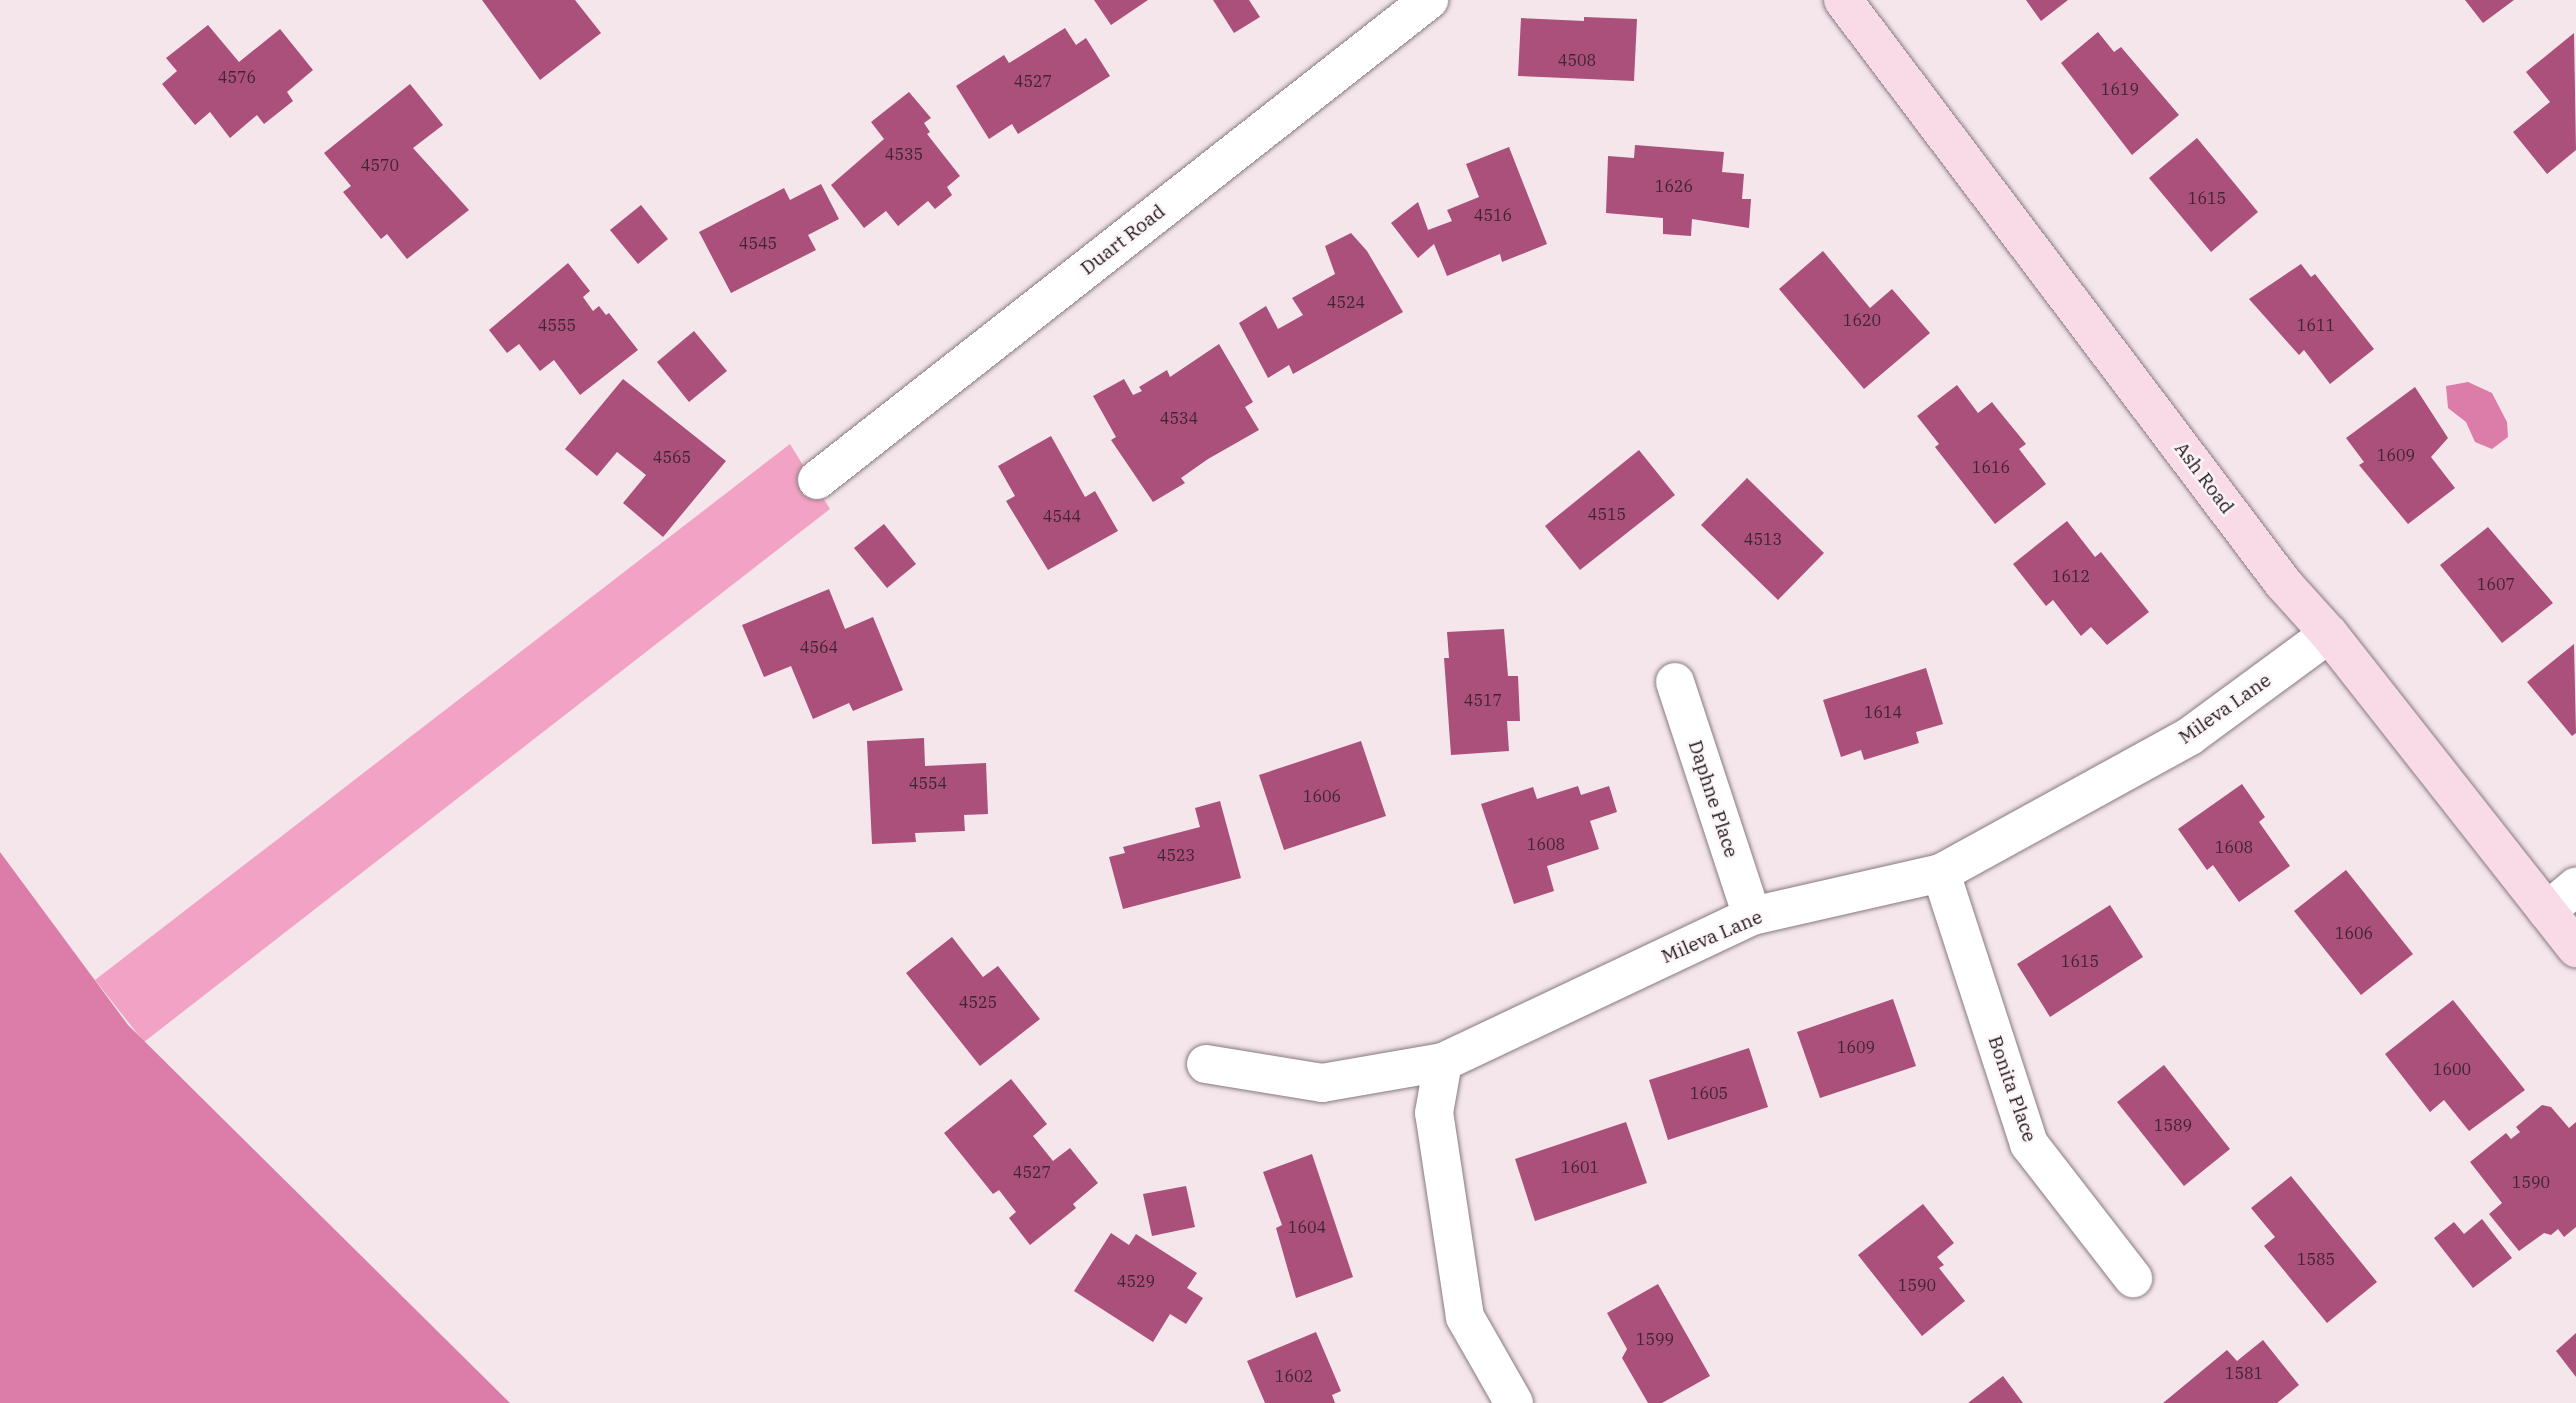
<!DOCTYPE html>
<style>
body{margin:0}
#map{position:relative;width:2576px;height:1403px;overflow:hidden;background:#f4e6eb;font-family:"IBM Plex Serif",serif}
div>[style]{position:absolute}
[style*='--x']{left:calc(var(--x)*1px);top:calc(var(--y)*1px);width:calc(var(--w)*1px);rotate:calc(var(--a)*1deg)}
.green>*{inset:0;background:#f2a3c5}
.water>*{inset:0;background:#dc7ca8}
.building>*{inset:0;background:#aa507b}
.roads{filter:drop-shadow(0 0 2px #887b80) drop-shadow(0 0 2px #887b80)}
.minor>*{height:38px;margin:-19px;padding:0 19px;transform-origin:19px;border-radius:19px;background:#fff}
.major>*{height:38px;margin:-19px;padding:0 19px;transform-origin:19px;border-radius:19px;background:#f8dbe7}
span{translate:-50% -50%;white-space:nowrap;text-align:center;line-height:1.15;-webkit-text-stroke:5px #fef5f8;paint-order:stroke}
.number-label{font-size:16px;color:#3f2431}
.number-label span{-webkit-text-stroke-width:0}
.street-label{font-size:19px;color:#1b1618}
</style>
<div id="map">
<div class="green">
<div style="clip-path:polygon(790px 444px,830px 509px,144px 1042px,95px 980px)"></div>
</div>
<div class="water">
<div style="clip-path:polygon(2468px 382px,2492px 393px,2507px 422px,2508px 437px,2492px 449px,2475px 442px,2466px 422px,2448px 408px,2446px 386px)"></div>
<div style="clip-path:polygon(0 852px,128px 1025px,510px 1403px,0 1403px)"></div>
</div>
<div class="building">
<div style="clip-path:polygon(482px 0,575px 0,601px 33px,540px 80px)"></div>
<div style="clip-path:polygon(1094px 0,1148px 0,1111px 25px)"></div>
<div style="clip-path:polygon(1213px 0,1249px 0,1260px 17px,1234px 33px)"></div>
<div style="clip-path:polygon(2026px 0,2068px 0,2041px 21px)"></div>
<div style="clip-path:polygon(2465px 0,2514px 0,2483px 23px)"></div>
<div style="clip-path:polygon(1584px 17px,1637px 19px,1634px 81px,1518px 76px,1521px 18px,1584px 21px)"></div>
<div style="clip-path:polygon(208px 25px,239px 62px,280px 29px,313px 70px,287px 92px,293px 101px,264px 124px,257px 115px,230px 138px,210px 112px,195px 125px,162px 84px,177px 71px,166px 58px)"></div>
<div style="clip-path:polygon(1065px 28px,1076px 45px,1086px 38px,1110px 76px,1018px 134px,1012px 124px,989px 139px,956px 86px,1004px 55px,1009px 63px)"></div>
<div style="clip-path:polygon(2098px 32px,2114px 52px,2121px 47px,2179px 115px,2132px 155px,2061px 63px)"></div>
<div style="clip-path:polygon(2574px 33px,2576px 150px,2547px 174px,2513px 132px,2550px 102px,2526px 72px)"></div>
<div style="clip-path:polygon(410px 84px,443px 125px,413px 148px,469px 210px,407px 259px,387px 234px,381px 239px,343px 192px,351px 186px,324px 153px)"></div>
<div style="clip-path:polygon(909px 92px,931px 118px,924px 123px,930px 132px,927px 134px,960px 176px,947px 187px,952px 195px,935px 209px,928px 201px,898px 226px,886px 211px,864px 228px,831px 185px,884px 139px,871px 122px)"></div>
<div style="clip-path:polygon(2197px 138px,2258px 212px,2211px 252px,2149px 178px)"></div>
<div style="clip-path:polygon(1635px 145px,1724px 152px,1722px 172px,1744px 174px,1742px 199px,1751px 199px,1749px 228px,1692px 219px,1691px 236px,1663px 234px,1663px 218px,1606px 213px,1608px 156px,1634px 158px)"></div>
<div style="clip-path:polygon(1509px 147px,1547px 244px,1502px 262px,1500px 254px,1447px 276px,1434px 244px,1418px 258px,1391px 223px,1418px 202px,1428px 230px,1452px 221px,1447px 210px,1479px 197px,1466px 164px)"></div>
<div style="clip-path:polygon(821px 184px,839px 219px,808px 235px,816px 250px,731px 293px,699px 232px,784px 188px,790px 200px)"></div>
<div style="clip-path:polygon(641px 205px,668px 239px,638px 264px,610px 230px)"></div>
<div style="clip-path:polygon(1351px 233px,1367px 251px,1403px 312px,1293px 374px,1289px 365px,1268px 378px,1239px 323px,1266px 306px,1278px 329px,1303px 315px,1292px 298px,1335px 274px,1325px 246px)"></div>
<div style="clip-path:polygon(1823px 251px,1870px 308px,1892px 289px,1930px 333px,1864px 389px,1779px 289px)"></div>
<div style="clip-path:polygon(568px 263px,590px 291px,583px 297px,593px 311px,599px 306px,606px 315px,609px 313px,638px 350px,580px 395px,554px 360px,540px 371px,519px 344px,507px 353px,489px 330px)"></div>
<div style="clip-path:polygon(2301px 264px,2311px 277px,2315px 274px,2374px 349px,2330px 384px,2304px 350px,2299px 355px,2249px 299px)"></div>
<div style="clip-path:polygon(694px 331px,727px 371px,689px 402px,657px 362px)"></div>
<div style="clip-path:polygon(1219px 344px,1253px 402px,1245px 407px,1259px 430px,1208px 459px,1181px 478px,1185px 483px,1153px 502px,1111px 440px,1116px 437px,1093px 396px,1124px 379px,1133px 395px,1142px 391px,1139px 387px,1167px 370px,1170px 377px)"></div>
<div style="clip-path:polygon(623px 379px,726px 461px,663px 537px,623px 503px,646px 475px,617px 452px,597px 476px,565px 449px)"></div>
<div style="clip-path:polygon(1957px 385px,1978px 413px,1992px 402px,1995px 406px,2026px 444px,2019px 449px,2046px 484px,1995px 524px,1935px 447px,1939px 444px,1917px 416px)"></div>
<div style="clip-path:polygon(2415px 387px,2448px 438px,2431px 457px,2455px 488px,2408px 524px,2359px 465px,2364px 462px,2346px 438px)"></div>
<div style="clip-path:polygon(1051px 436px,1085px 497px,1095px 491px,1118px 531px,1048px 570px,1006px 501px,1015px 496px,998px 466px)"></div>
<div style="clip-path:polygon(1639px 450px,1675px 495px,1580px 570px,1545px 526px)"></div>
<div style="clip-path:polygon(1747px 478px,1824px 553px,1778px 600px,1701px 525px)"></div>
<div style="clip-path:polygon(2067px 521px,2095px 557px,2101px 552px,2149px 612px,2107px 645px,2091px 627px,2081px 636px,2053px 600px,2046px 606px,2013px 564px)"></div>
<div style="clip-path:polygon(884px 524px,916px 564px,887px 588px,854px 548px)"></div>
<div style="clip-path:polygon(2488px 527px,2553px 603px,2502px 643px,2440px 565px)"></div>
<div style="clip-path:polygon(829px 589px,845px 629px,873px 617px,903px 690px,853px 711px,849px 703px,813px 719px,791px 666px,764px 677px,742px 625px)"></div>
<div style="clip-path:polygon(1504px 629px,1508px 676px,1518px 676px,1520px 721px,1507px 721px,1509px 751px,1451px 755px,1444px 658px,1449px 658px,1447px 632px)"></div>
<div style="clip-path:polygon(2574px 644px,2576px 733px,2572px 736px,2527px 682px)"></div>
<div style="clip-path:polygon(1926px 668px,1943px 724px,1916px 732px,1919px 743px,1864px 760px,1861px 750px,1841px 757px,1823px 700px)"></div>
<div style="clip-path:polygon(924px 738px,925px 766px,986px 763px,988px 814px,964px 815px,965px 831px,915px 833px,916px 842px,872px 844px,867px 741px)"></div>
<div style="clip-path:polygon(1361px 741px,1386px 816px,1284px 850px,1259px 775px)"></div>
<div style="clip-path:polygon(2242px 784px,2265px 817px,2259px 822px,2290px 866px,2239px 902px,2213px 865px,2207px 870px,2178px 829px)"></div>
<div style="clip-path:polygon(1578px 786px,1581px 795px,1609px 786px,1611px 792px,1617px 812px,1590px 821px,1599px 849px,1547px 866px,1554px 891px,1514px 904px,1481px 804px,1533px 787px,1537px 799px)"></div>
<div style="clip-path:polygon(1220px 801px,1241px 878px,1123px 909px,1109px 857px,1125px 853px,1123px 847px,1200px 827px,1195px 808px)"></div>
<div style="clip-path:polygon(2346px 870px,2413px 954px,2361px 995px,2294px 911px)"></div>
<div style="clip-path:polygon(2110px 905px,2143px 957px,2050px 1017px,2017px 964px)"></div>
<div style="clip-path:polygon(952px 937px,983px 977px,998px 966px,1040px 1019px,980px 1066px,906px 973px)"></div>
<div style="clip-path:polygon(1893px 999px,1916px 1066px,1820px 1098px,1797px 1032px)"></div>
<div style="clip-path:polygon(2453px 1000px,2525px 1090px,2469px 1131px,2444px 1100px,2430px 1112px,2385px 1054px)"></div>
<div style="clip-path:polygon(1749px 1048px,1768px 1107px,1668px 1140px,1649px 1080px)"></div>
<div style="clip-path:polygon(2164px 1065px,2230px 1149px,2184px 1186px,2117px 1102px)"></div>
<div style="clip-path:polygon(1011px 1079px,1047px 1124px,1033px 1136px,1053px 1161px,1070px 1148px,1098px 1183px,1073px 1204px,1076px 1208px,1030px 1245px,1009px 1218px,1016px 1212px,999px 1190px,993px 1194px,944px 1133px)"></div>
<div style="clip-path:polygon(2542px 1105px,2551px 1107px,2569px 1128px,2576px 1122px,2576px 1227px,2564px 1237px,2558px 1229px,2551px 1235px,2544px 1233px,2519px 1251px,2489px 1214px,2502px 1203px,2470px 1162px,2506px 1133px,2511px 1139px,2520px 1132px,2516px 1127px)"></div>
<div style="clip-path:polygon(1626px 1122px,1647px 1183px,1535px 1221px,1515px 1159px)"></div>
<div style="clip-path:polygon(1312px 1154px,1353px 1277px,1296px 1298px,1276px 1228px,1282px 1225px,1263px 1172px)"></div>
<div style="clip-path:polygon(2291px 1176px,2377px 1282px,2327px 1323px,2264px 1246px,2275px 1237px,2251px 1208px)"></div>
<div style="clip-path:polygon(1186px 1186px,1195px 1227px,1152px 1236px,1143px 1194px)"></div>
<div style="clip-path:polygon(1923px 1204px,1954px 1243px,1937px 1257px,1944px 1265px,1939px 1268px,1965px 1301px,1922px 1336px,1858px 1255px)"></div>
<div style="clip-path:polygon(2482px 1219px,2512px 1258px,2473px 1288px,2434px 1238px,2454px 1222px,2464px 1234px)"></div>
<div style="clip-path:polygon(1111px 1233px,1129px 1245px,1136px 1234px,1197px 1273px,1187px 1288px,1203px 1298px,1186px 1324px,1170px 1314px,1153px 1342px,1074px 1291px)"></div>
<div style="clip-path:polygon(1658px 1284px,1710px 1376px,1662px 1403px,1648px 1403px,1622px 1358px,1627px 1349px,1607px 1313px)"></div>
<div style="clip-path:polygon(1316px 1332px,1341px 1391px,1332px 1395px,1335px 1403px,1265px 1403px,1247px 1361px)"></div>
<div style="clip-path:polygon(2576px 1333px,2576px 1377px,2556px 1351px)"></div>
<div style="clip-path:polygon(2263px 1340px,2299px 1385px,2277px 1403px,2163px 1403px,2227px 1350px,2237px 1361px)"></div>
<div style="clip-path:polygon(2003px 1376px,2023px 1403px,1968px 1403px)"></div>
</div>
<div class="roads">
<div class="minor">
<div style="--x:817;--y:480;--w:778;--a:-38.11"></div>
<div style="--x:1675;--y:682;--w:246;--a:71.8"></div>
<div style="--x:1941;--y:873;--w:285;--a:72"></div>
<div style="--x:2029;--y:1144;--w:170;--a:52.2"></div>
<div style="--x:2547;--y:911;--w:38;--a:-40"></div>
<div style="--x:1206;--y:1064;--w:118;--a:9.3"></div>
<div style="--x:1322;--y:1083;--w:123;--a:-9.8"></div>
<div style="--x:1514;--y:1403;--w:99;--a:-119.7"></div>
<div style="--x:1465;--y:1317;--w:206;--a:-98.6"></div>
<div style="--x:1434;--y:1113;--w:52;--a:-80"></div>
<div style="--x:1443;--y:1062;--w:342;--a:-25.3"></div>
<div style="--x:1752;--y:916;--w:194;--a:-12.8"></div>
<div style="--x:1941;--y:873;--w:284;--a:-28.8"></div>
<div style="--x:2190;--y:736;--w:172;--a:-36.3"></div>
</div>
<div class="major">
<div style="--x:1843;--y:0;--w:730;--a:52.96"></div>
<div style="--x:2283;--y:583;--w:69;--a:48"></div>
<div style="--x:2329;--y:634;--w:400;--a:51.8"></div>
</div>
</div>
<div class="number-label">
<span style="left:1577px;top:60px">4508</span>
<span style="left:237px;top:77px">4576</span>
<span style="left:1033px;top:81px">4527</span>
<span style="left:2120px;top:89px">1619</span>
<span style="left:904px;top:154px">4535</span>
<span style="left:380px;top:165px">4570</span>
<span style="left:1674px;top:186px">1626</span>
<span style="left:2207px;top:198px">1615</span>
<span style="left:1493px;top:215px">4516</span>
<span style="left:758px;top:243px">4545</span>
<span style="left:1346px;top:302px">4524</span>
<span style="left:1862px;top:320px">1620</span>
<span style="left:557px;top:325px">4555</span>
<span style="left:2316px;top:325px">1611</span>
<span style="left:1179px;top:418px">4534</span>
<span style="left:2396px;top:455px">1609</span>
<span style="left:672px;top:457px">4565</span>
<span style="left:1991px;top:467px">1616</span>
<span style="left:1607px;top:514px">4515</span>
<span style="left:1062px;top:516px">4544</span>
<span style="left:1763px;top:539px">4513</span>
<span style="left:2071px;top:576px">1612</span>
<span style="left:2496px;top:584px">1607</span>
<span style="left:819px;top:647px">4564</span>
<span style="left:1483px;top:700px">4517</span>
<span style="left:1883px;top:712px">1614</span>
<span style="left:928px;top:783px">4554</span>
<span style="left:1322px;top:796px">1606</span>
<span style="left:1546px;top:844px">1608</span>
<span style="left:2234px;top:847px">1608</span>
<span style="left:1176px;top:855px">4523</span>
<span style="left:2354px;top:933px">1606</span>
<span style="left:2080px;top:961px">1615</span>
<span style="left:978px;top:1002px">4525</span>
<span style="left:1856px;top:1047px">1609</span>
<span style="left:2452px;top:1069px">1600</span>
<span style="left:1709px;top:1093px">1605</span>
<span style="left:2173px;top:1125px">1589</span>
<span style="left:1580px;top:1167px">1601</span>
<span style="left:1032px;top:1172px">4527</span>
<span style="left:2531px;top:1182px">1590</span>
<span style="left:1307px;top:1227px">1604</span>
<span style="left:2316px;top:1259px">1585</span>
<span style="left:1136px;top:1281px">4529</span>
<span style="left:1917px;top:1285px">1590</span>
<span style="left:1655px;top:1339px">1599</span>
<span style="left:2244px;top:1373px">1581</span>
<span style="left:1294px;top:1376px">1602</span>
</div>
<div class="street-label">
<span style="left:1123px;top:240px;rotate:-38deg">Duart Road</span>
<span style="left:2204px;top:478px;rotate:53deg">Ash Road</span>
<span style="left:2225px;top:709px;rotate:-35deg">Mileva Lane</span>
<span style="left:1713px;top:799px;rotate:72deg">Daphne Place</span>
<span style="left:1712px;top:937px;rotate:-23deg">Mileva Lane</span>
<span style="left:2012px;top:1089px;rotate:71deg">Bonita Place</span>
</div>
</div>
